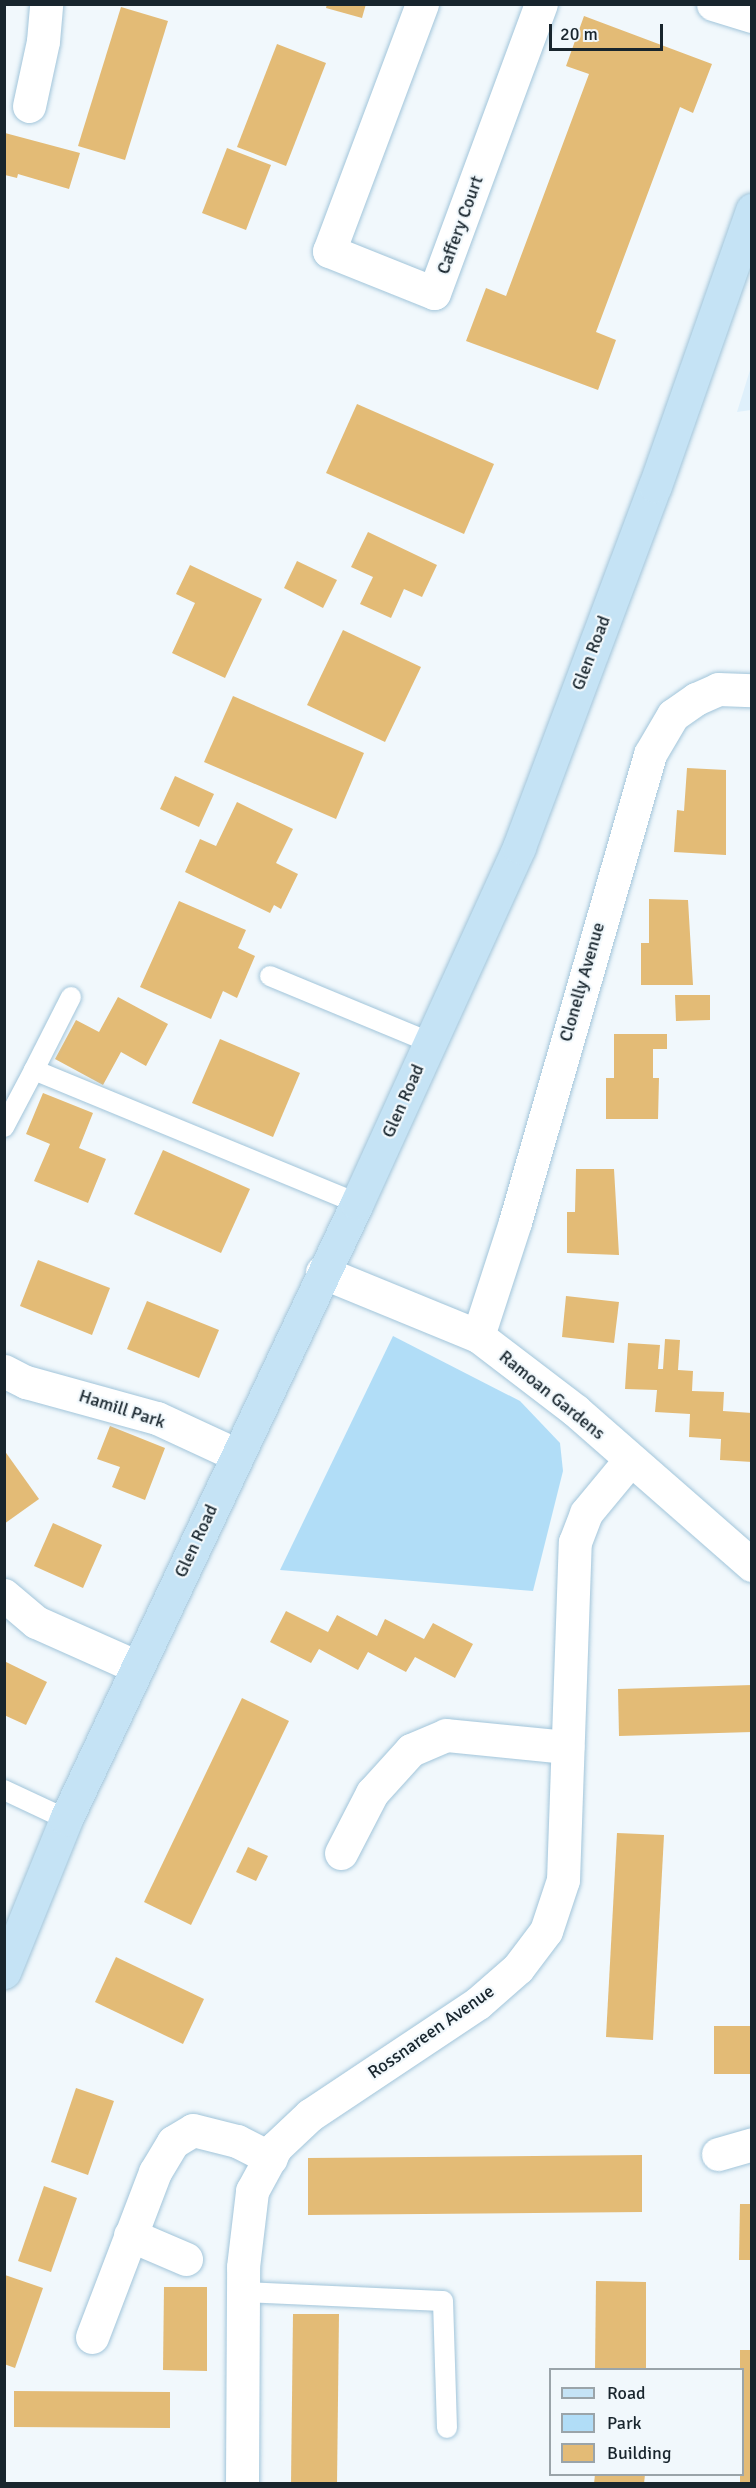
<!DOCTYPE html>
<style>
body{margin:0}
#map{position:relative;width:756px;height:2488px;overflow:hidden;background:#f1f8fc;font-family:Signika,sans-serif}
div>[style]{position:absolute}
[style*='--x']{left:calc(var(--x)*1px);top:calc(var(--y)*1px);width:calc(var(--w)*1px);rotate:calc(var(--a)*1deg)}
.built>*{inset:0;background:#dff0fb}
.green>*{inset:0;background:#b1ddf7}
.building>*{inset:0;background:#e3bb76}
.roads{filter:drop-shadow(0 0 2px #a2c5da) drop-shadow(0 0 2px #a2c5da)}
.lane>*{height:20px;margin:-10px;padding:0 10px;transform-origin:10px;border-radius:10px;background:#fff}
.street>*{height:33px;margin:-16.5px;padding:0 16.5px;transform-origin:16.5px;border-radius:16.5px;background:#fff}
.primary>*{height:33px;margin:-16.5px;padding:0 16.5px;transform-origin:16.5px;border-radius:16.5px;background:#c5e3f5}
span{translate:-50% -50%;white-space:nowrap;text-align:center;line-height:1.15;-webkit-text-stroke:4.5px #f1f8fc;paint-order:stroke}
.street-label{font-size:18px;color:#18252d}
.frame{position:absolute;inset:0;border:6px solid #18252d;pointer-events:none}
.legend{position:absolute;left:549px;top:2368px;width:195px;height:108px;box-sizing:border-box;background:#f1f8fc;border:2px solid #9aa4a9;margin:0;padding:8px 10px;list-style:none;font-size:18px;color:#18252d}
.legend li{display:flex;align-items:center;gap:12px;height:30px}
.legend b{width:30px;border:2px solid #9aa4a9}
.scale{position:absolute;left:549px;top:24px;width:114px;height:27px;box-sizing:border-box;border:3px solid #18252d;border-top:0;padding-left:8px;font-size:18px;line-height:21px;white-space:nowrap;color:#18252d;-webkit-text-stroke:4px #f1f8fc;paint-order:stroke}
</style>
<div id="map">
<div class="built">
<div style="clip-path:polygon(751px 367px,751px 410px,737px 412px)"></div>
</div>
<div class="green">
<div style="clip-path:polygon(393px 1336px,520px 1401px,560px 1443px,563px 1471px,533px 1591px,280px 1570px)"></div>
</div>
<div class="building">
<div style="clip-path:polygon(327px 4px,366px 4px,362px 18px,326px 8px)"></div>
<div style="clip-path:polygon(121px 7px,168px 21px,125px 160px,78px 146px)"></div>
<div style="clip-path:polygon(584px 16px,712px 64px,693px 113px,680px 107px,596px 332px,616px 340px,598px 390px,466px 341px,486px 288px,506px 296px,589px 74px,566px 66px)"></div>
<div style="clip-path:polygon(277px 44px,326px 63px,286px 166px,237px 147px)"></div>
<div style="clip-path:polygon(5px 133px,80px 153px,69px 189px,18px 174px,17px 178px,5px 175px)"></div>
<div style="clip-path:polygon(227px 148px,271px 165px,246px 230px,202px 213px)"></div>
<div style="clip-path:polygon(357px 404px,494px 464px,464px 534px,326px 473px)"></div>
<div style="clip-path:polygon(368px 532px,437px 565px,422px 597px,404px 589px,391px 618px,360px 604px,373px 577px,351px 567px)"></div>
<div style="clip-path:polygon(297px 561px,337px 580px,323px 608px,284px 588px)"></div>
<div style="clip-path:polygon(190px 565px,262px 599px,225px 678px,172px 653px,195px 603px,176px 594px)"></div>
<div style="clip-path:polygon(343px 630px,421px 667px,385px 742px,307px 705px)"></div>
<div style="clip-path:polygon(233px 696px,364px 753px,336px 819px,204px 762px)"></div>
<div style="clip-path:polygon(687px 768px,726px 770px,726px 855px,674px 852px,677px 810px,684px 811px)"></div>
<div style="clip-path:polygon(175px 776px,214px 794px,199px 827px,160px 809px)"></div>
<div style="clip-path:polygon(237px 802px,293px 829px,276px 863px,298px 874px,281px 909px,274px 905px,270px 913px,185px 872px,200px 839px,216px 846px)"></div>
<div style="clip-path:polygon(649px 899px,688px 900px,693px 985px,641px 985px,641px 943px,649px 943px)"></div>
<div style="clip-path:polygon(179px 901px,246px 930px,238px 948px,255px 956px,237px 998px,223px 991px,211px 1019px,140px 987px)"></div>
<div style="clip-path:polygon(675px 995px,710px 995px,710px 1020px,676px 1021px)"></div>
<div style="clip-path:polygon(118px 997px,168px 1024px,146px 1066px,121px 1052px,103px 1085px,55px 1059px,76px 1020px,99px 1032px)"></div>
<div style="clip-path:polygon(614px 1034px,667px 1034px,667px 1049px,653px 1049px,653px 1078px,659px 1078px,658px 1119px,606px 1119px,606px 1078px,614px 1078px)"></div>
<div style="clip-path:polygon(220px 1039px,300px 1073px,273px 1137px,192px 1103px)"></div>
<div style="clip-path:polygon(43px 1093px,93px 1113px,79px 1148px,106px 1159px,88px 1203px,34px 1181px,50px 1144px,26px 1134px)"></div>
<div style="clip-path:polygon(163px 1150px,250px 1189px,221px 1253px,134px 1214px)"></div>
<div style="clip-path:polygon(576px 1169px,614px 1169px,619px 1255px,567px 1253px,567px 1212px,575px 1212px)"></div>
<div style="clip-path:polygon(38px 1260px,110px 1288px,92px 1335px,20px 1306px)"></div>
<div style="clip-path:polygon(566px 1296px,619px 1302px,614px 1343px,562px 1337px)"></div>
<div style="clip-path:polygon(147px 1301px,219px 1330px,199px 1378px,127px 1349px)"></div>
<div style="clip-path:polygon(665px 1339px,680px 1340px,678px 1370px,693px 1371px,692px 1391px,724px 1392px,723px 1411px,752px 1413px,752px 1462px,720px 1460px,721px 1439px,689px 1437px,690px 1414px,655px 1412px,657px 1390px,625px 1389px,628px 1343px,660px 1345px,658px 1369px,663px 1369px)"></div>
<div style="clip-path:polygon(110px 1426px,165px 1448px,145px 1500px,112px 1487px,120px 1467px,97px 1459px)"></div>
<div style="clip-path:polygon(4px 1450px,39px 1499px,4px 1524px)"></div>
<div style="clip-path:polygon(53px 1523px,102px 1545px,83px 1588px,34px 1566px)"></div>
<div style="clip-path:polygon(286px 1611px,328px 1632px,337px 1615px,377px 1636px,385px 1619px,424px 1639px,433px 1623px,473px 1644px,455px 1678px,415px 1657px,406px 1672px,368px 1652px,358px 1670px,319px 1649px,311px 1663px,270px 1642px)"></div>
<div style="clip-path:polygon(4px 1661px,47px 1682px,26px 1725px,4px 1715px)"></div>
<div style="clip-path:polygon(752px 1685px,752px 1732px,619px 1736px,618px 1689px)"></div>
<div style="clip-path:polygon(242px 1698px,289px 1721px,191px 1925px,144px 1902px)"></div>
<div style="clip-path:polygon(617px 1833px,664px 1835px,653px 2040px,606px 2037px)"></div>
<div style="clip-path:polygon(248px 1847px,268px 1856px,256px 1881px,236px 1872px)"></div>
<div style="clip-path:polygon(116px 1957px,204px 1999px,183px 2044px,95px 2002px)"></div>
<div style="clip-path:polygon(714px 2026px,752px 2026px,752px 2074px,714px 2074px)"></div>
<div style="clip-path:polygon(76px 2088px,114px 2101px,88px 2175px,51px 2162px)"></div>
<div style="clip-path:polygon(642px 2155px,642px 2212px,308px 2215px,308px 2158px)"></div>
<div style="clip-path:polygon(44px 2186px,77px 2198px,51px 2272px,18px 2261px)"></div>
<div style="clip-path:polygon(740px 2204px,752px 2204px,752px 2260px,739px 2260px)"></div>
<div style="clip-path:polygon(5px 2275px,43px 2288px,15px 2368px,4px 2364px)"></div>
<div style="clip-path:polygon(596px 2281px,646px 2282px,646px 2370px,595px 2370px)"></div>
<div style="clip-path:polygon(164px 2287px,207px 2287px,207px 2371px,163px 2370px)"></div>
<div style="clip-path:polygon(293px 2314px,339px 2314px,337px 2484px,291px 2484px)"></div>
<div style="clip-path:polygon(740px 2350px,752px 2350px,752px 2484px,740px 2484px)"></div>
<div style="clip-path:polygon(14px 2391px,170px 2392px,170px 2428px,14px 2427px)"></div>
<div style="clip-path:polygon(595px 2474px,645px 2474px,644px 2484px,594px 2484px)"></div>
</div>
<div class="roads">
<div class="lane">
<div style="--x:270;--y:976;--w:172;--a:22.5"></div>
<div style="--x:71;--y:997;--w:82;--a:116.9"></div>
<div style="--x:34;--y:1070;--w:349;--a:22.4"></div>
<div style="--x:4;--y:1127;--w:64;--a:-62.2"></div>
<div style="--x:4;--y:1790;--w:68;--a:25.1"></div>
<div style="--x:243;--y:2292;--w:200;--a:2.6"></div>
<div style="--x:443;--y:2301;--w:127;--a:88.2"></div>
</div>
<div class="street">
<div style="--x:422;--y:4;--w:264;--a:110.6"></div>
<div style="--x:329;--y:251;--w:113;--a:21.8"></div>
<div style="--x:434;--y:293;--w:308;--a:-69.7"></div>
<div style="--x:713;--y:4;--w:41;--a:17.1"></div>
<div style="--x:29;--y:106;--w:66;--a:-77.8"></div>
<div style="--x:43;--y:41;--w:37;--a:-85"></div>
<div style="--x:322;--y:1272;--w:169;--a:22.3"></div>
<div style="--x:478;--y:1336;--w:123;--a:37.4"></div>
<div style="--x:576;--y:1411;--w:234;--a:41.2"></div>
<div style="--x:478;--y:1336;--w:120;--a:-72"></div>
<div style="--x:515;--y:1222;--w:487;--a:-73.9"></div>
<div style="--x:650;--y:754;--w:45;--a:-59.5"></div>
<div style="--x:673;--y:715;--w:28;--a:-35"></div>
<div style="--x:696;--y:699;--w:24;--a:-24"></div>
<div style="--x:718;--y:689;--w:34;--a:2"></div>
<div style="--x:4;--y:1371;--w:25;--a:27"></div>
<div style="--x:26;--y:1382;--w:136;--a:15.4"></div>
<div style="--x:157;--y:1418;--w:88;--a:24.8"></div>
<div style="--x:4;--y:1595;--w:42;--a:40.2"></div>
<div style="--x:36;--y:1622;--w:111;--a:24"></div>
<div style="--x:341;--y:1853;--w:68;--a:-62.7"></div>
<div style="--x:372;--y:1793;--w:58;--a:-47.8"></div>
<div style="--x:411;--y:1750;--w:38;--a:-23"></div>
<div style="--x:446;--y:1735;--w:122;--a:5.7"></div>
<div style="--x:718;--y:2154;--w:35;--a:-16"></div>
<div style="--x:130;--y:2235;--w:61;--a:23.2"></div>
<div style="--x:92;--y:2337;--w:177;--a:-69.1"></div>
<div style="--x:155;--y:2172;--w:35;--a:-59"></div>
<div style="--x:173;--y:2142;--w:23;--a:-31"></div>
<div style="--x:193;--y:2130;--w:45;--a:14"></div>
<div style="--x:237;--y:2141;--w:38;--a:27"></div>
<div style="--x:242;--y:2484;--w:217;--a:-89.7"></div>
<div style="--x:243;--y:2267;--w:77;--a:-83.2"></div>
<div style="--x:252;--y:2191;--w:50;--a:-61.4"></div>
<div style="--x:276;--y:2147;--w:47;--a:-43.3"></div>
<div style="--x:310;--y:2115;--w:202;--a:-33.7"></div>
<div style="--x:478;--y:2003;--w:53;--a:-41.2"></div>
<div style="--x:518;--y:1968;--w:46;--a:-52.9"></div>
<div style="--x:546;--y:1931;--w:54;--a:-71.6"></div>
<div style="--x:563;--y:1880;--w:338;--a:-88"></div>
<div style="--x:575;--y:1542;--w:31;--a:-69"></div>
<div style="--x:586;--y:1513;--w:67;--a:-50.4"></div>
</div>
<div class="primary">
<div style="--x:4;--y:1972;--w:165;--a:-67.9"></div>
<div style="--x:66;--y:1819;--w:681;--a:-64.71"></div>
<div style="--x:357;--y:1203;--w:391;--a:-65.5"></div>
<div style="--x:519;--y:847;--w:386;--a:-69.4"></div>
<div style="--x:655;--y:486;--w:293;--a:-70.6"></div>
</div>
</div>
<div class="street-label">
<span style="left:460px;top:225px;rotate:-70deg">Caffery Court</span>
<span style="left:591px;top:653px;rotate:-69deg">Glen Road</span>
<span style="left:582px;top:982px;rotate:-74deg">Clonelly Avenue</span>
<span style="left:403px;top:1101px;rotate:-66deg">Glen Road</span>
<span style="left:552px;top:1395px;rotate:39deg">Ramoan Gardens</span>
<span style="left:122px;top:1409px;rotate:18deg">Hamill Park</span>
<span style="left:196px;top:1541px;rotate:-65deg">Glen Road</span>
<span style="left:431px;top:2032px;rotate:-35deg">Rossnareen Avenue</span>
</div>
<div class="frame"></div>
<ul class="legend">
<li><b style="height:8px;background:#c5e3f5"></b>Road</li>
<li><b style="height:16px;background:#b1ddf7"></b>Park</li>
<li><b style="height:16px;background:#e3bb76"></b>Building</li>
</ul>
<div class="scale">20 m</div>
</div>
